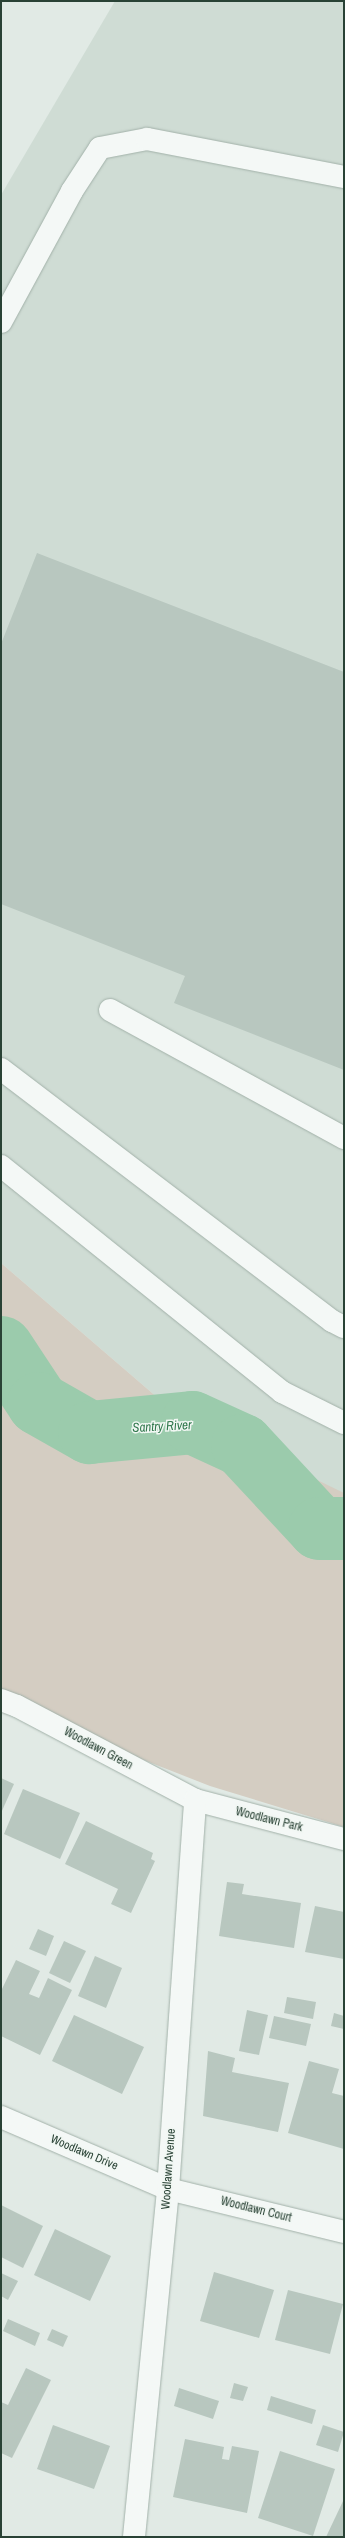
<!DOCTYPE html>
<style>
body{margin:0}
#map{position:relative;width:345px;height:2538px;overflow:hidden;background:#e1eae5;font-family:"Archivo Narrow",sans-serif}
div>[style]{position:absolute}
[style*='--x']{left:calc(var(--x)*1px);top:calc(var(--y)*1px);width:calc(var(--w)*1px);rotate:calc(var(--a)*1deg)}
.built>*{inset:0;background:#cfdcd4}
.green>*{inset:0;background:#d4cdc2}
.river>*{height:63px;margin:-31.5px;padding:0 31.5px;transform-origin:31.5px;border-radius:31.5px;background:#9bcbac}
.building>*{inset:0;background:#b8c7bf}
.roads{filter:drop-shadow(0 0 1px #a2b1a9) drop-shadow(0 0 1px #a2b1a9)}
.minor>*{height:22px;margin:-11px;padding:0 11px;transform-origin:11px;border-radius:11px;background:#f4f8f6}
span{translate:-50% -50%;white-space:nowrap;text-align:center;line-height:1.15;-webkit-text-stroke:3px #f1f7f3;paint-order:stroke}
.street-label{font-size:12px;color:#294235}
.water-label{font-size:13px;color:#31784d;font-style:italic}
.frame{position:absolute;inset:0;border:2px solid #294235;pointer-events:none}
</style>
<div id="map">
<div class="built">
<div style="clip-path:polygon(115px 1px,344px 1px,344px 1500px,187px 1423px,1px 1263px,1px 195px)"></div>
</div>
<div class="green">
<div style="clip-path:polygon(1px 1263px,187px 1423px,239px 1448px,241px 1443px,344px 1493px,344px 1827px,210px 1786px,1px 1704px)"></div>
</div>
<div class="river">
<div style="--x:1;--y:1347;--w:67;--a:56.5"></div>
<div style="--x:38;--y:1403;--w:59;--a:29.6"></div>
<div style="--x:89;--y:1432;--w:103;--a:-5.5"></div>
<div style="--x:192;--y:1422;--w:55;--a:24.7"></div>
<div style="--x:242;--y:1445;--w:113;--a:47.1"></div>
<div style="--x:319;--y:1528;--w:25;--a:0"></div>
</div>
<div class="building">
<div style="clip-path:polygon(37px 553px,344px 672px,344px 1070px,174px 1003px,185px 976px,1px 904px,1px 644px)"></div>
<div style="clip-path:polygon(1px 1778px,14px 1784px,1px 1813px)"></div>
<div style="clip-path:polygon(23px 1789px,80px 1813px,60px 1859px,4px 1834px)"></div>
<div style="clip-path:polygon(86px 1821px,153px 1853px,151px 1859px,155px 1861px,131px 1913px,111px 1904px,118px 1889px,65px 1864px)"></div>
<div style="clip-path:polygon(227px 1882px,244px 1884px,242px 1894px,301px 1903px,294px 1948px,219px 1936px)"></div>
<div style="clip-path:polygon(315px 1906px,344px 1912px,344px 1959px,305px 1952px)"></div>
<div style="clip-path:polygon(38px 1929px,54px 1936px,46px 1956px,29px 1949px)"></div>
<div style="clip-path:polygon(64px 1941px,86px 1951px,70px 1983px,49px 1973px)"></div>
<div style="clip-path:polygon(95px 1956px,122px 1968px,106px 2008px,78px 1996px)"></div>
<div style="clip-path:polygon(16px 1960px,40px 1971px,29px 1994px,39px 1998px,48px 1978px,72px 1990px,40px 2055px,1px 2036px,1px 1991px)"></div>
<div style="clip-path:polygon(287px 1997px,316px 2002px,313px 2019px,284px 2013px)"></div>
<div style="clip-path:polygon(247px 2010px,268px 2015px,259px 2055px,239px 2051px)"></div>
<div style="clip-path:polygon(334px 2013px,344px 2016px,344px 2029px,331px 2026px)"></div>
<div style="clip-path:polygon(74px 2015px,144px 2047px,122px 2094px,52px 2061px)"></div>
<div style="clip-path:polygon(274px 2016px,311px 2024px,306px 2046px,269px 2038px)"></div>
<div style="clip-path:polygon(208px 2051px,235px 2058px,232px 2072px,289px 2083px,278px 2132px,203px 2116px)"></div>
<div style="clip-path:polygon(309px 2061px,339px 2069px,332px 2093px,344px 2096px,344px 2149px,288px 2133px)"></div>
<div style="clip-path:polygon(1px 2205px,43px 2226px,23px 2268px,1px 2257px)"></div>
<div style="clip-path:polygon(55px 2229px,111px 2256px,90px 2301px,34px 2275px)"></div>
<div style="clip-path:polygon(214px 2272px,274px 2290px,259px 2338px,200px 2321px)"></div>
<div style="clip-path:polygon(1px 2273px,18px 2281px,8px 2300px,1px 2296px)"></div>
<div style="clip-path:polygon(288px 2290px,343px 2304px,330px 2354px,275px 2340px)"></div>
<div style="clip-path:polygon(8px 2319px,40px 2333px,35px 2346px,3px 2331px)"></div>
<div style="clip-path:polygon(52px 2329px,68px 2336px,63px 2347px,47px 2340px)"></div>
<div style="clip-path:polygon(26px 2368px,51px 2380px,12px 2458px,1px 2453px,1px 2402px,8px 2405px)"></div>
<div style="clip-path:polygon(234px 2383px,248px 2387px,243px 2401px,230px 2398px)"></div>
<div style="clip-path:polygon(179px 2388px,219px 2401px,213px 2419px,174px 2406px)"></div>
<div style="clip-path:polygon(271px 2396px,316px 2410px,312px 2424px,267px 2410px)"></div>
<div style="clip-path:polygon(53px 2425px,110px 2446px,94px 2489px,37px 2469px)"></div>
<div style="clip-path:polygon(323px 2425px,344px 2432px,338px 2452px,316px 2445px)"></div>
<div style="clip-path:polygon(185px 2439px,224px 2447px,222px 2459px,229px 2460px,232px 2446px,259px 2451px,247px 2513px,173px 2497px)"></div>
<div style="clip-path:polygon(280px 2451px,335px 2469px,313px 2536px,258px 2518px)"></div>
<div style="clip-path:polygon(344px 2499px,344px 2537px,326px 2537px)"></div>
</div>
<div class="roads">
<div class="minor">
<div style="--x:1;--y:322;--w:149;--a:-61.5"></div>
<div style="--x:72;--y:191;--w:51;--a:-56.9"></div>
<div style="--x:100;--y:148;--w:48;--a:-10.8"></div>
<div style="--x:147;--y:139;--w:201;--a:10.9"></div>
<div style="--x:110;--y:1010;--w:267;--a:28.7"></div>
<div style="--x:1;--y:1069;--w:416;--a:37.3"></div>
<div style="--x:332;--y:1321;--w:13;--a:27"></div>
<div style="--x:1;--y:1166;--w:361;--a:38.8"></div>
<div style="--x:282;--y:1392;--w:69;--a:26.6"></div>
<div style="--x:1;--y:1700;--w:17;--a:21"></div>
<div style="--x:17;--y:1706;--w:201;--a:27.8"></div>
<div style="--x:195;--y:1800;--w:154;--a:14.7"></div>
<div style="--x:1;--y:2117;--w:182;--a:23.3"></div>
<div style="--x:168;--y:2189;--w:181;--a:13.7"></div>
<div style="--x:134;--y:2537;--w:350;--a:-84.4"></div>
<div style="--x:168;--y:2189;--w:390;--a:-86"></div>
</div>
</div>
<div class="street-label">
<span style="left:98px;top:1749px;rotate:28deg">Woodlawn Green</span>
<span style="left:269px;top:1820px;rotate:14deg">Woodlawn Park</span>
<span style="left:84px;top:2153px;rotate:23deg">Woodlawn Drive</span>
<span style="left:169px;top:2169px;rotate:-86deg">Woodlawn Avenue</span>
<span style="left:256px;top:2210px;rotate:14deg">Woodlawn Court</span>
</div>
<div class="water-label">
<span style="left:162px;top:1427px;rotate:-3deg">Santry River</span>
</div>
<div class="frame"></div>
</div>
